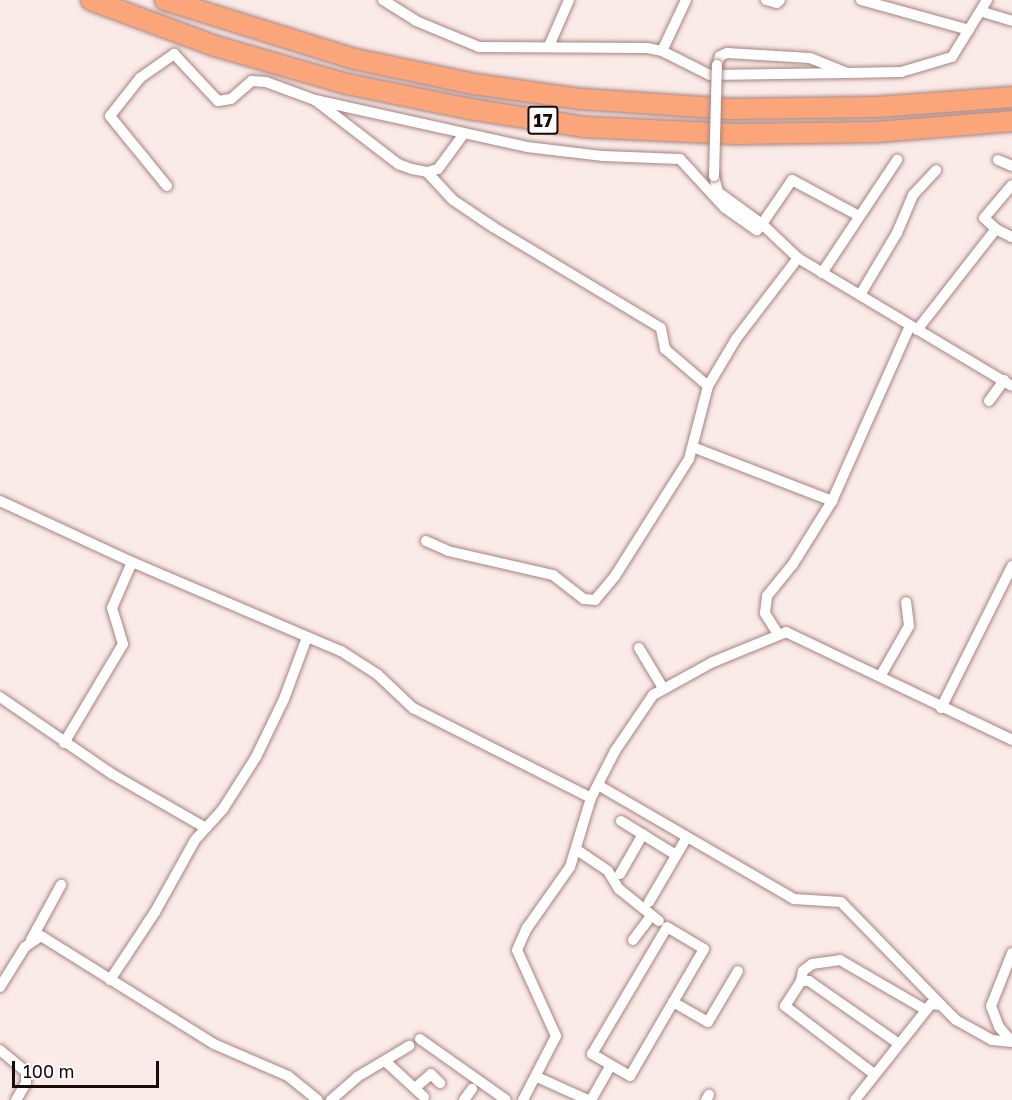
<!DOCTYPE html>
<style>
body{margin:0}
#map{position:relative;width:1012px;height:1100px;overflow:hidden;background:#faeae8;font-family:"Golos Text",sans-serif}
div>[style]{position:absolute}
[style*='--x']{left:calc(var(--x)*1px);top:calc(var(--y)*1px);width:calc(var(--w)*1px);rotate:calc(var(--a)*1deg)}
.roads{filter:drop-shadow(0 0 2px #a7837f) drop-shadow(0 0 2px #a7837f)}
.street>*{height:10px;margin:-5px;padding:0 5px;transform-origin:5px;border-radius:5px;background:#fff}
.highway>*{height:20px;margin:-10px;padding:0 10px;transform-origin:10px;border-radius:10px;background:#faa57a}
.bridges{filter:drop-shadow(0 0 2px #a7837f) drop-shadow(0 0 2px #a7837f)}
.street-bridge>*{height:10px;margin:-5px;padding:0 5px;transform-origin:5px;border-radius:5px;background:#fff}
span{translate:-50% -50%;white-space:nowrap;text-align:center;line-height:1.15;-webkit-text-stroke:5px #fcfcfc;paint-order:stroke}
.shield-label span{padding:2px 4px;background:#fcfcfc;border:2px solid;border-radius:4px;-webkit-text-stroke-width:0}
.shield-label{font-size:18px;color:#180b0a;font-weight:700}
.scale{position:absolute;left:12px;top:1061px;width:147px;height:27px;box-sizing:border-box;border:3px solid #180b0a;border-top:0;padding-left:8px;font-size:18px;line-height:21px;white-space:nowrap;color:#180b0a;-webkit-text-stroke:4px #fcfcfc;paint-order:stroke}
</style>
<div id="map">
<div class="roads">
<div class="street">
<div style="--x:383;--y:0;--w:39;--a:32"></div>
<div style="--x:416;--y:21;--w:68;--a:22.4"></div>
<div style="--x:479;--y:47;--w:168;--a:0.3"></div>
<div style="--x:647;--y:48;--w:15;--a:11"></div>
<div style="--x:662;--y:51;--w:54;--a:26.6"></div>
<div style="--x:710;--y:75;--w:137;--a:-0.8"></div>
<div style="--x:766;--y:0;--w:11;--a:15"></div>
<div style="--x:777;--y:3;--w:4;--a:-45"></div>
<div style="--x:861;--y:0;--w:112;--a:15.5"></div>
<div style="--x:983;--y:12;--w:30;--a:17"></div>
<div style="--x:549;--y:46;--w:50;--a:-66.5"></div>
<div style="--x:662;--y:51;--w:56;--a:-64.8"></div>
<div style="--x:717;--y:65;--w:9;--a:-72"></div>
<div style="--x:720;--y:56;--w:8;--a:-23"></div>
<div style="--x:727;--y:53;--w:83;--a:3.4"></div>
<div style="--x:810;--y:58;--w:40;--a:22"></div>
<div style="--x:847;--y:73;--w:54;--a:-1.1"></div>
<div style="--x:901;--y:72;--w:53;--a:-16.4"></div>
<div style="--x:952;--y:57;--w:67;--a:-58.4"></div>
<div style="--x:315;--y:100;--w:217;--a:12.5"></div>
<div style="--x:527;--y:147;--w:77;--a:6.8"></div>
<div style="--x:603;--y:156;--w:77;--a:2.2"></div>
<div style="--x:680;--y:159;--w:67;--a:47.4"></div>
<div style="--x:725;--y:208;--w:39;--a:35"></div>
<div style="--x:757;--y:230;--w:8;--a:-50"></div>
<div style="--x:762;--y:224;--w:50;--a:43.4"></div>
<div style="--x:798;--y:258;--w:249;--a:30.9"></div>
<div style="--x:998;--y:160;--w:15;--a:23"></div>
<div style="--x:714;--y:176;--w:16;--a:76"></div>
<div style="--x:718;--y:192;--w:54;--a:36"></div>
<div style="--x:762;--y:224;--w:53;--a:-55.7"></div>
<div style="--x:792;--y:180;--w:76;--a:28.2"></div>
<div style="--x:167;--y:186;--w:90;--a:-129.2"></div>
<div style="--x:110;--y:116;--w:48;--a:-51.7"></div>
<div style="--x:140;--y:78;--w:42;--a:-35.2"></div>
<div style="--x:174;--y:54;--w:64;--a:46.9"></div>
<div style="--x:218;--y:101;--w:13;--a:-9"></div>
<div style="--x:231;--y:99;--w:28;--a:-41"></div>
<div style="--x:252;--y:81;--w:14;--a:4"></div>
<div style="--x:266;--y:82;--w:52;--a:20.2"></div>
<div style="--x:315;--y:100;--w:105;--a:37.6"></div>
<div style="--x:398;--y:164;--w:15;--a:20"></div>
<div style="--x:412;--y:169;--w:15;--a:11"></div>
<div style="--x:427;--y:172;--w:11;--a:-15"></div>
<div style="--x:438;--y:169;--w:42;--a:-53.7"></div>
<div style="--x:996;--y:229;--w:18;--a:27"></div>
<div style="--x:822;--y:273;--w:136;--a:-56.4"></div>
<div style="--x:860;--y:295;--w:72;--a:-59.2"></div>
<div style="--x:897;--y:233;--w:41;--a:-67.2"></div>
<div style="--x:913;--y:195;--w:34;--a:-47"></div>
<div style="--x:917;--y:330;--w:128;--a:-52"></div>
<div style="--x:996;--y:229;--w:16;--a:-137"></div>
<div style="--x:984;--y:218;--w:43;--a:-49.7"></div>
<div style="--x:708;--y:386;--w:55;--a:-59.2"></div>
<div style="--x:736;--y:339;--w:102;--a:-52.6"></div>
<div style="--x:989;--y:401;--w:26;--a:-54"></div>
<div style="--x:695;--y:448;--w:147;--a:21.1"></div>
<div style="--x:0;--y:501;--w:145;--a:24.8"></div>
<div style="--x:132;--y:562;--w:227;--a:23.1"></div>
<div style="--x:341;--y:651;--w:43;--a:32.6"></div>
<div style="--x:377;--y:674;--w:50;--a:43.4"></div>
<div style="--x:413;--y:708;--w:199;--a:26.8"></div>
<div style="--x:591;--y:798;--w:53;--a:-62.9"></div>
<div style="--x:615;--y:751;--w:68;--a:-55.8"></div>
<div style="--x:653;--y:695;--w:68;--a:-28.8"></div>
<div style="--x:713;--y:662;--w:79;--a:-22.3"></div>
<div style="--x:786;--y:632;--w:250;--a:25.5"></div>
<div style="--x:426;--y:541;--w:24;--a:24"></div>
<div style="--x:448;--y:551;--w:108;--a:12.9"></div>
<div style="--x:553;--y:575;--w:39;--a:38"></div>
<div style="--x:584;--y:599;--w:11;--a:5"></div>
<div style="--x:595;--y:600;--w:31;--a:-50"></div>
<div style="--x:615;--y:576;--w:138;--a:-57.7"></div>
<div style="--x:689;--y:459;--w:75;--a:-75.4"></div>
<div style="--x:708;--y:386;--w:57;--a:-139.3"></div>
<div style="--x:665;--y:349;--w:21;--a:-101"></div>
<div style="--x:661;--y:328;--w:196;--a:-149"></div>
<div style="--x:493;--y:227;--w:48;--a:-146"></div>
<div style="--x:453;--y:200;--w:38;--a:-133"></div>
<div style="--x:778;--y:634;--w:25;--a:-122"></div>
<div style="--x:765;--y:613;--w:17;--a:-83"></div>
<div style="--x:767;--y:596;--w:41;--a:-50.9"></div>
<div style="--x:793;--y:564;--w:74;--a:-58.2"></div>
<div style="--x:832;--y:501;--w:192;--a:-66"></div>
<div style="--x:639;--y:648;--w:47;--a:59"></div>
<div style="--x:881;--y:675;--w:56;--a:-60.3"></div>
<div style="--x:909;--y:626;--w:24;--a:-97"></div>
<div style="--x:0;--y:697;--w:136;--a:34.5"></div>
<div style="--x:112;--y:774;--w:108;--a:29.9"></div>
<div style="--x:941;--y:708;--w:159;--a:-63.4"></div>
<div style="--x:64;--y:743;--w:115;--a:-59.2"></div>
<div style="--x:123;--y:644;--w:38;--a:-107"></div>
<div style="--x:112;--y:608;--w:50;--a:-66.5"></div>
<div style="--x:598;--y:785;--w:227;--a:30.2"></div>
<div style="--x:794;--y:899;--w:47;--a:3.7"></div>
<div style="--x:841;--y:902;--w:144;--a:45.8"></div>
<div style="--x:621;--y:821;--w:65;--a:31.7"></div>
<div style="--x:577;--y:850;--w:37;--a:34"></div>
<div style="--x:608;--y:871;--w:21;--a:59"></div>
<div style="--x:619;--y:889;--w:51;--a:38.7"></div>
<div style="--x:620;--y:874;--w:46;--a:-60.1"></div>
<div style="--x:649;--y:902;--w:75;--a:-59.7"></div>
<div style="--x:667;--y:927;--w:43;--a:30.7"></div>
<div style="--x:704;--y:949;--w:147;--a:120.2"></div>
<div style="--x:630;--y:1076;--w:44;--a:-149.9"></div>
<div style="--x:592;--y:1054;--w:147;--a:-59.4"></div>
<div style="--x:31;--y:940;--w:63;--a:-61.4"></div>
<div style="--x:633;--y:940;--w:31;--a:-53"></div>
<div style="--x:1012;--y:953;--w:57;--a:111.6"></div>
<div style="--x:991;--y:1006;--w:22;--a:69"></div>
<div style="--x:999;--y:1027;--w:20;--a:49"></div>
<div style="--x:110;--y:980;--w:82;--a:-56.5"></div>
<div style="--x:155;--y:912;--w:82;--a:-60.9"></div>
<div style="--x:195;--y:840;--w:42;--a:-47.9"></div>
<div style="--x:223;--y:809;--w:62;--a:-57.6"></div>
<div style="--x:256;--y:757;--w:64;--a:-64.2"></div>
<div style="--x:284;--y:699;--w:66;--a:-69.6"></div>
<div style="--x:801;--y:981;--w:10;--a:-79"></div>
<div style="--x:803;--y:971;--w:11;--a:-38"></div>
<div style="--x:812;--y:964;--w:28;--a:-8"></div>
<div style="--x:840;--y:960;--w:99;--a:30.2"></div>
<div style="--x:0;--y:987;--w:47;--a:-58"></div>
<div style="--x:25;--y:947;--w:19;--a:-35"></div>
<div style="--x:41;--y:936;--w:204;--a:32"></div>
<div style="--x:214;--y:1044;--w:81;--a:23.4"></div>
<div style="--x:288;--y:1076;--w:38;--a:39"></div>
<div style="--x:673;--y:1002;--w:40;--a:29.7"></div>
<div style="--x:708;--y:1022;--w:59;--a:-59.5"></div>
<div style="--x:420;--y:1039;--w:105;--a:35.3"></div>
<div style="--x:0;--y:1050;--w:34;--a:40"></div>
<div style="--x:26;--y:1072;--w:11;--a:90"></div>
<div style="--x:26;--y:1083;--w:20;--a:120"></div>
<div style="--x:385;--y:1061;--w:53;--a:42.7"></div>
<div style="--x:874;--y:1074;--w:112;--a:-142.6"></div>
<div style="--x:785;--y:1006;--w:30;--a:-57"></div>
<div style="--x:801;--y:981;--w:8;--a:0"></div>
<div style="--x:809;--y:981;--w:108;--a:34.9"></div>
<div style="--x:537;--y:1077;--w:56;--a:24.3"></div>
<div style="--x:415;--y:1088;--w:21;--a:-41"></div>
<div style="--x:431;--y:1074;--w:13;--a:45"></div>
<div style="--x:331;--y:1100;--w:35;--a:-41"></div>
<div style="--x:357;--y:1077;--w:61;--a:-30.8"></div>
<div style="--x:464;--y:1100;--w:14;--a:-54"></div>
<div style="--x:523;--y:1100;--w:72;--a:-62.7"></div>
<div style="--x:556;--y:1036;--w:94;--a:-114.4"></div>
<div style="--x:517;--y:950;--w:24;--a:-66"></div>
<div style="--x:527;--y:928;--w:75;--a:-54.8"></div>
<div style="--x:570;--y:867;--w:72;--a:-73.1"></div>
<div style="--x:591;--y:1100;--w:40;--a:-60.3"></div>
<div style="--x:706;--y:1100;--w:6;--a:-59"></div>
<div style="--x:855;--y:1100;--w:122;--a:-51.6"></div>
<div style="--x:931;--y:1004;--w:10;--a:6"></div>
<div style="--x:941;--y:1005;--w:21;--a:45"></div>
<div style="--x:956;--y:1020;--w:41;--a:29.1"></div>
<div style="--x:992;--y:1040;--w:20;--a:6"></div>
</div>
<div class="highway">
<div style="--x:91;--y:0;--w:132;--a:20.4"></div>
<div style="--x:215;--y:46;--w:137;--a:16.1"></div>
<div style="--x:347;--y:84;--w:126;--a:11.5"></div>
<div style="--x:470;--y:109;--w:115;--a:9"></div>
<div style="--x:584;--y:127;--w:153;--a:2.6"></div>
<div style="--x:737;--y:134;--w:139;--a:-0.8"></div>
<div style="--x:876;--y:132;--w:136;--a:-4.6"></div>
<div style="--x:165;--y:0;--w:199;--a:17.3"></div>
<div style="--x:355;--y:59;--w:122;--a:11.9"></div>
<div style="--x:474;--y:84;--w:108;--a:8"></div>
<div style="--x:581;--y:99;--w:150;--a:3.8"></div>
<div style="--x:731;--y:109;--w:146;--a:-0.8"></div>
<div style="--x:877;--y:107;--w:135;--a:-4.2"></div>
</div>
</div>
<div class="bridges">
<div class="street-bridge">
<div style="--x:714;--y:176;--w:111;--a:-88.5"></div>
</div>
</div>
<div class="shield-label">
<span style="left:543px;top:120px">17</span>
</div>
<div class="scale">100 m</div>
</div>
